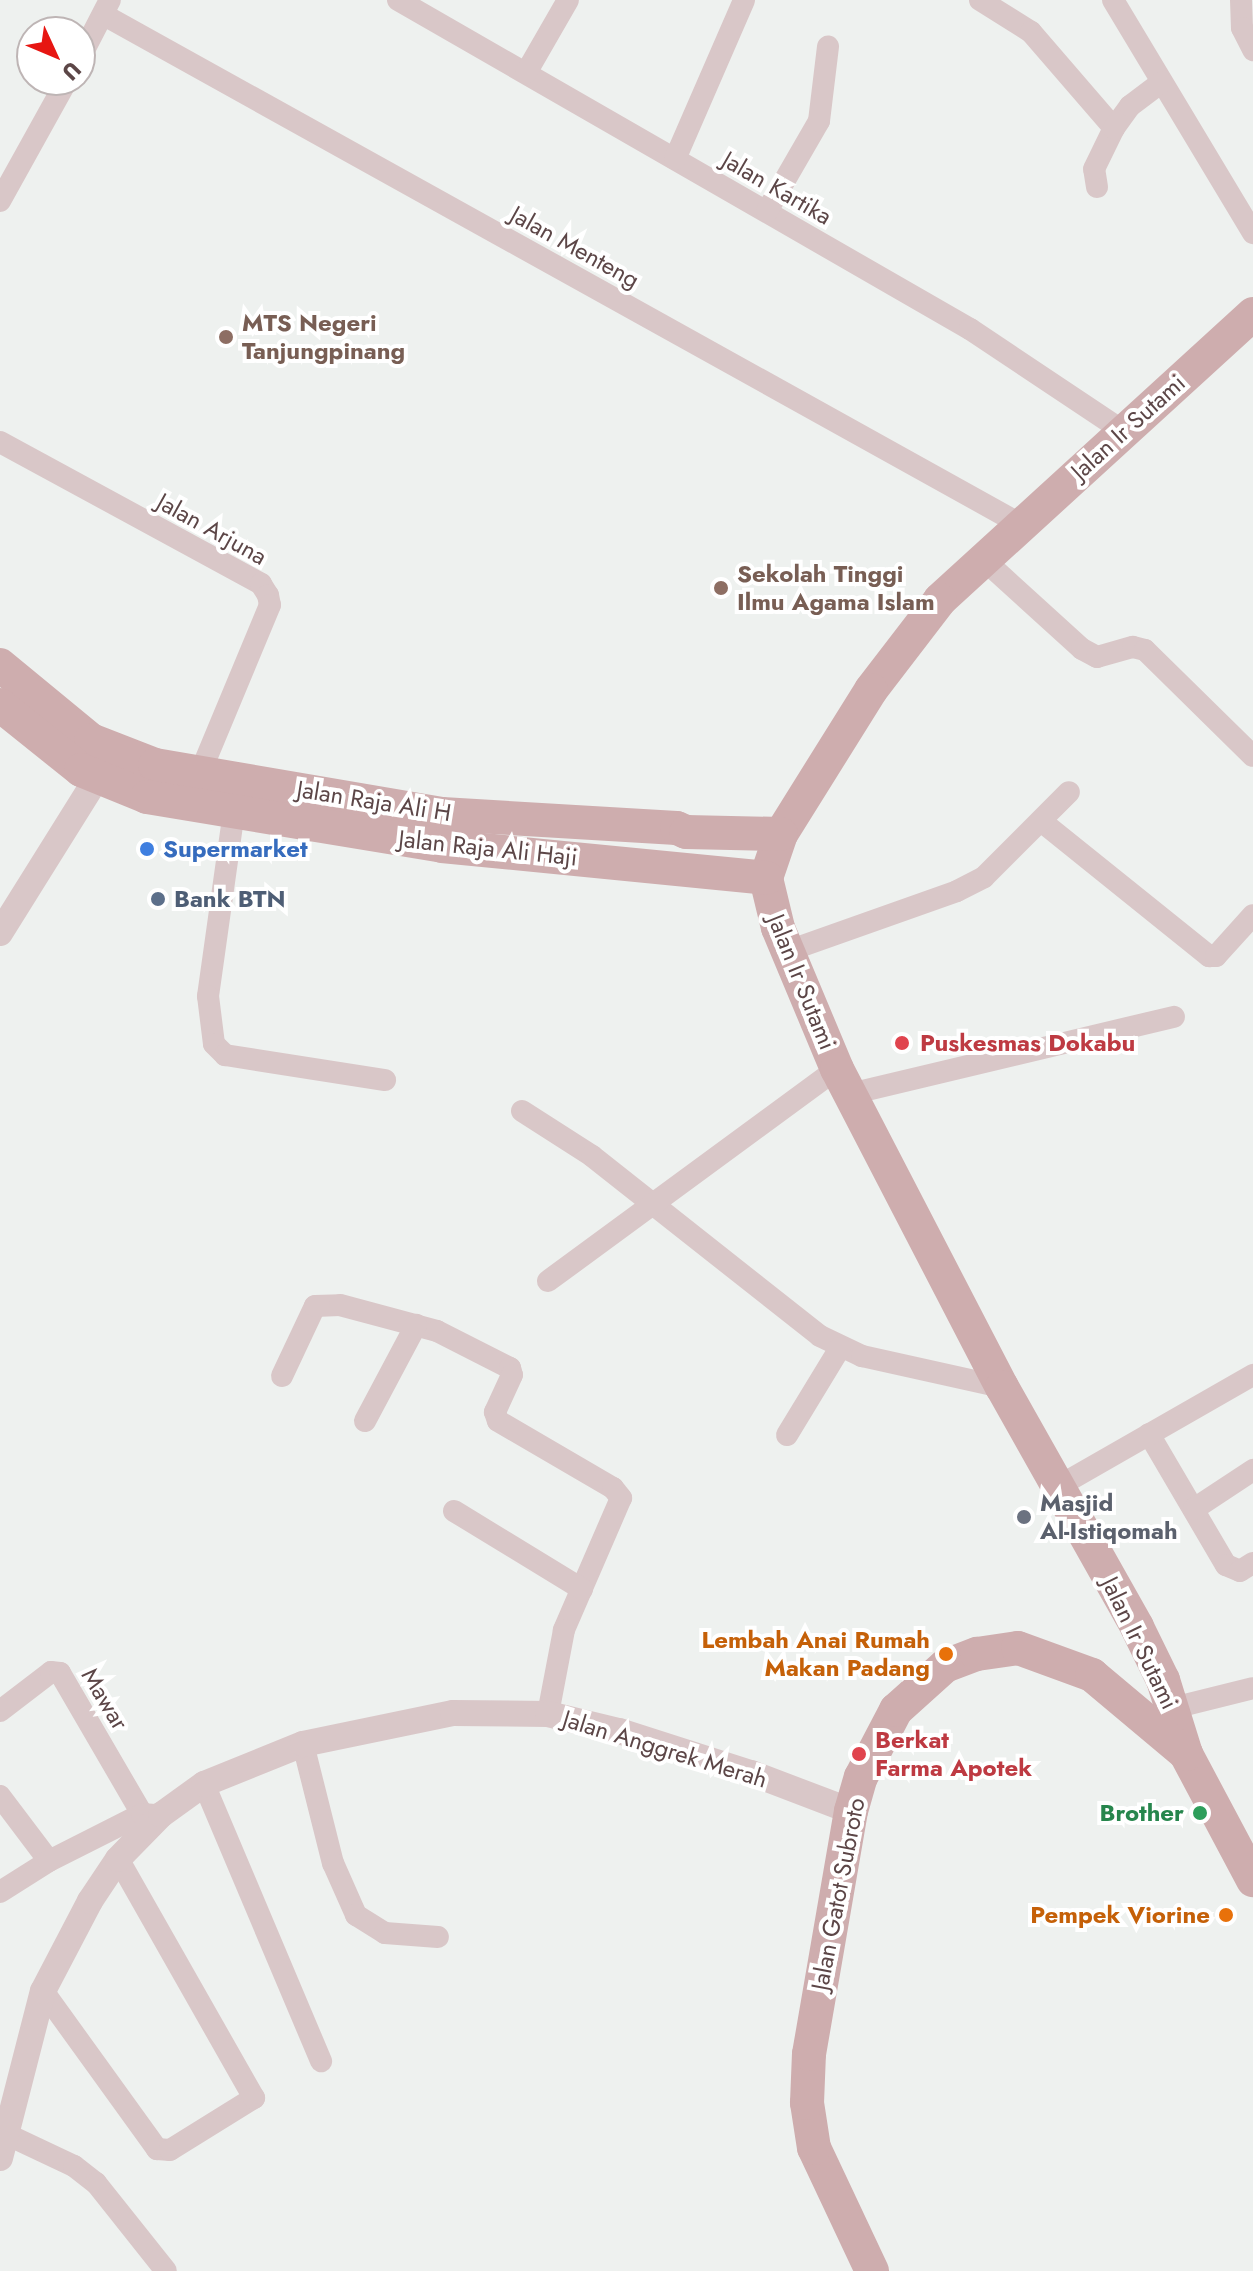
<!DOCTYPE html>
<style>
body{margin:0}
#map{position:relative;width:1253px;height:2271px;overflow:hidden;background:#eef1ef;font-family:Jost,sans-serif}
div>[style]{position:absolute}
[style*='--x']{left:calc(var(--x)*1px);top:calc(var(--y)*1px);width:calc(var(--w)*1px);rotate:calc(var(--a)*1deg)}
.minor>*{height:22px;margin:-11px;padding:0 11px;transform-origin:11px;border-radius:11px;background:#d9c7c8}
.tertiary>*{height:26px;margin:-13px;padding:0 13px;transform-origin:13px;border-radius:13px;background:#d9c7c8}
.primary>*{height:34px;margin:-17px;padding:0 17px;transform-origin:17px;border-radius:17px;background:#ceadae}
.dots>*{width:22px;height:22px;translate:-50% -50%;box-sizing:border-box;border:4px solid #fff;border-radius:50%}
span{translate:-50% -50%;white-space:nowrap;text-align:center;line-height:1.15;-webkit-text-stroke:8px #fff;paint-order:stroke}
.street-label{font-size:24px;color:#5c4647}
.education-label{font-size:24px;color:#785e54;font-weight:700}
.left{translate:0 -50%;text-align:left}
.shop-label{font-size:24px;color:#366cbe;font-weight:700}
.service-label{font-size:24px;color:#4e5e75;font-weight:700}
.health-label{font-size:24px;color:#be3a42;font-weight:700}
.worship-label{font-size:24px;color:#5b616d;font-weight:700}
.food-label{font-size:24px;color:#c56008;font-weight:700}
.right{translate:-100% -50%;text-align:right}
.leisure-label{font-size:24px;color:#27864d;font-weight:700}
.north{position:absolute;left:16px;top:16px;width:80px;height:80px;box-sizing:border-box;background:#fff;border:2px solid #beb5b5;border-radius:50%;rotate:134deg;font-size:22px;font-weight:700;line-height:32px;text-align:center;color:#5c4647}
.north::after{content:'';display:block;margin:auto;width:28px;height:36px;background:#e71612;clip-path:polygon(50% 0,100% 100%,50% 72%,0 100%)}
</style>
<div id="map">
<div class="minor">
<div style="--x:398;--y:0;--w:660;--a:29.91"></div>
<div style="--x:970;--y:329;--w:184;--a:33.7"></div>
<div style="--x:980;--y:0;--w:60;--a:32.1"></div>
<div style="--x:1031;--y:32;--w:127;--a:49.2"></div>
<div style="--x:1113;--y:0;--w:272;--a:59"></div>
<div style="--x:1241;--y:0;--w:28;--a:88"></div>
<div style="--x:1242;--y:28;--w:25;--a:63"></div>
<div style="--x:104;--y:15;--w:1048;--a:29.06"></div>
<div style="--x:80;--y:58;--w:65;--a:-62.7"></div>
<div style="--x:526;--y:73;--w:84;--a:-60.1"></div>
<div style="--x:675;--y:159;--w:173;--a:-66.5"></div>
<div style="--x:1097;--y:187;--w:18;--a:-99"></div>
<div style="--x:1094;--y:169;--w:46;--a:-64"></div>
<div style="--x:1114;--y:128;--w:27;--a:-54"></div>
<div style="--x:1130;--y:106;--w:39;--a:-37"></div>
<div style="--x:0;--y:201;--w:138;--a:-61"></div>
<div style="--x:767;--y:211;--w:104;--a:-60"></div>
<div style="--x:819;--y:121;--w:75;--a:-83.1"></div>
<div style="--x:0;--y:442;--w:297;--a:28.5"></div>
<div style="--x:261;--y:584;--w:13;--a:58"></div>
<div style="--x:268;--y:595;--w:10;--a:79"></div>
<div style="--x:270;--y:605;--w:182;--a:112.6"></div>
<div style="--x:983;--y:559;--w:134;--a:42.3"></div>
<div style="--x:1082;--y:649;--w:17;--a:28"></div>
<div style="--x:1097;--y:657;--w:37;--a:-16"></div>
<div style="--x:1133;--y:647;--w:12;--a:14"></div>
<div style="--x:1145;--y:650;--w:151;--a:44.5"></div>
<div style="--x:234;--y:811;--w:187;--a:98"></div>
<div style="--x:208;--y:996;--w:48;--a:82.9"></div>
<div style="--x:214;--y:1044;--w:16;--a:45"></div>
<div style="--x:225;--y:1055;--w:162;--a:8.9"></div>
<div style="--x:1041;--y:821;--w:216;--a:38.8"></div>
<div style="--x:1209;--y:956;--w:7;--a:0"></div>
<div style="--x:1216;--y:956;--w:55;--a:-47.9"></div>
<div style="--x:788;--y:951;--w:179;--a:-19.5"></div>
<div style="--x:957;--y:891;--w:30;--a:-27"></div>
<div style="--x:984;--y:877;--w:120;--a:-45"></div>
<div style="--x:850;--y:1094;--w:333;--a:-13.4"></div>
<div style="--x:522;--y:1111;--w:83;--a:32.7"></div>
<div style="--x:592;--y:1156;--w:290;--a:38.3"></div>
<div style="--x:820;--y:1336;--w:47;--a:25.5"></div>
<div style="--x:862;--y:1356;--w:143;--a:12.5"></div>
<div style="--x:548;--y:1281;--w:358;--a:-36.3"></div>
<div style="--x:282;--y:1376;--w:77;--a:-64.8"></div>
<div style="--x:315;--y:1306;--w:25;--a:-2"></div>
<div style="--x:340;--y:1305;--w:100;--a:15"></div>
<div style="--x:437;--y:1331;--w:82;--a:26.9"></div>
<div style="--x:510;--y:1368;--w:7;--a:74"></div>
<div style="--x:512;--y:1375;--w:41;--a:114.7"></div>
<div style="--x:495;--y:1412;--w:9;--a:72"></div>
<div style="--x:498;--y:1421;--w:133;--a:30.2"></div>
<div style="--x:613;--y:1488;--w:13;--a:51"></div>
<div style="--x:621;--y:1498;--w:144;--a:113.4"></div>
<div style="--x:564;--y:1630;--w:86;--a:100.8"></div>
<div style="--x:365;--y:1421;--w:109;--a:-62"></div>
<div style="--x:1149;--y:1434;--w:152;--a:59.6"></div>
<div style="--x:1226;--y:1565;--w:15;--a:23"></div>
<div style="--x:1240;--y:1571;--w:15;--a:-32"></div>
<div style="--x:787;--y:1435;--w:102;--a:-58.7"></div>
<div style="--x:1059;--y:1486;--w:224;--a:-29.8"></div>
<div style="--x:1194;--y:1509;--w:71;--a:-33.5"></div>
<div style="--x:454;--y:1511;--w:150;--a:31.4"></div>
<div style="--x:1173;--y:1708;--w:82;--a:-14"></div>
<div style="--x:0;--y:1711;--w:64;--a:-37.4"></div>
<div style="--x:51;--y:1672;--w:9;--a:6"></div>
<div style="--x:60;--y:1673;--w:163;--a:59.8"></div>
<div style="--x:303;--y:1744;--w:123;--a:75.9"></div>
<div style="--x:333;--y:1863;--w:57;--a:66.1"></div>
<div style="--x:356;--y:1915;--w:34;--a:32"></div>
<div style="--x:385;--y:1933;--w:53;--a:4.3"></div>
<div style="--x:204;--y:1784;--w:301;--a:67.1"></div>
<div style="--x:0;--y:1796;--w:81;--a:53"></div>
<div style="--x:0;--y:1892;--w:58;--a:-32.3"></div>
<div style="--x:49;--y:1861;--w:104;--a:-26.8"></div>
<div style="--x:142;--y:1814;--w:13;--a:4"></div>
<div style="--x:43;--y:1991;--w:195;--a:54.2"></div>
<div style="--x:157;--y:2149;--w:13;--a:4"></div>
<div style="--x:170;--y:2150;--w:99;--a:-31.8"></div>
<div style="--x:254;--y:2098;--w:275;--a:-119.6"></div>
<div style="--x:6;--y:2134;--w:75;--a:25.2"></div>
<div style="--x:74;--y:2166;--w:28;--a:38"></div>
<div style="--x:96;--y:2183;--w:112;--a:51.5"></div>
</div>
<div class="tertiary">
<div style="--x:0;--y:933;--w:183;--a:-58"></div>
<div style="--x:0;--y:2158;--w:172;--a:-75.6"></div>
<div style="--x:43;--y:1991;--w:102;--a:-62.4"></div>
<div style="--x:90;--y:1901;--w:50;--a:-56.3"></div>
<div style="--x:118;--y:1859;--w:62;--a:-45.7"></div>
<div style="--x:161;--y:1815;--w:53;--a:-35.8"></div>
<div style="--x:204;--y:1784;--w:107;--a:-22"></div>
<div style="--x:303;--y:1744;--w:153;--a:-11.7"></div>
<div style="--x:453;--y:1713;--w:95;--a:0.6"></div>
<div style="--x:548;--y:1714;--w:73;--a:13.5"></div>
<div style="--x:619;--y:1731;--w:139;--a:17.7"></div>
<div style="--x:751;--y:1773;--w:107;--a:20.8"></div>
</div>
<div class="primary">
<div style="--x:1253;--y:314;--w:424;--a:137.6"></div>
<div style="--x:940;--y:600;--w:113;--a:127.5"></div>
<div style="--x:871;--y:690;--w:170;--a:122"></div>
<div style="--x:781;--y:834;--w:46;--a:108.8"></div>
<div style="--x:766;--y:878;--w:51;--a:76.5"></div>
<div style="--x:778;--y:928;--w:153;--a:67.3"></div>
<div style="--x:837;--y:1069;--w:358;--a:62.6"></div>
<div style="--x:1002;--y:1387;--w:275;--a:60.6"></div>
<div style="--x:1137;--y:1627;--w:59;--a:63.9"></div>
<div style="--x:1163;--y:1680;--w:77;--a:72.7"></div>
<div style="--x:1186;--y:1754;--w:143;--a:62"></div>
<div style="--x:0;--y:665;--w:118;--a:39.5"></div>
<div style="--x:91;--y:740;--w:69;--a:21.3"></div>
<div style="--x:155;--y:765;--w:291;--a:9.7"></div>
<div style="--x:442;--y:814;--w:235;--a:3.4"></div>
<div style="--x:677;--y:828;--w:10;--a:24"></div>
<div style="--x:686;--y:832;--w:95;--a:1.2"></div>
<div style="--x:0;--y:705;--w:104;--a:38.7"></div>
<div style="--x:81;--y:770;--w:71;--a:22.2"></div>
<div style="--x:147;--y:797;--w:299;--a:9.4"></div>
<div style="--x:442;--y:846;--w:326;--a:5.6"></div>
<div style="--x:872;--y:2271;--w:136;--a:-115.2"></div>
<div style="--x:814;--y:2148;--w:46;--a:-98.8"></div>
<div style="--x:807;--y:2103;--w:49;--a:-87.7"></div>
<div style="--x:809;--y:2054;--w:247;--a:-80.2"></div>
<div style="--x:851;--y:1811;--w:35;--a:-74"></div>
<div style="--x:861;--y:1777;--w:76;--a:-62.4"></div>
<div style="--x:896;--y:1710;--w:66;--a:-41.9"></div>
<div style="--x:945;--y:1666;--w:34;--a:-21"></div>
<div style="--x:977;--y:1654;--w:41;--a:-8.3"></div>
<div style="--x:1018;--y:1648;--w:79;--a:20"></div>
<div style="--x:1092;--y:1675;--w:123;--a:40"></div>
</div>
<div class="dots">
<div style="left:226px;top:337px;background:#8d6e63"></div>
<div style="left:721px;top:588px;background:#8d6e63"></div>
<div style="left:147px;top:849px;background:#3f7fe0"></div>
<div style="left:158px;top:899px;background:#5c6f8a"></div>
<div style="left:902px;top:1043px;background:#e0444e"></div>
<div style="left:1024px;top:1517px;background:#6b7280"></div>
<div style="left:946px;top:1654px;background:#e8710a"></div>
<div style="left:859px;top:1754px;background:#e0444e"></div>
<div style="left:1200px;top:1813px;background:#2e9e5b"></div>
<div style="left:1226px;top:1915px;background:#e8710a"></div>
</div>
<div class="street-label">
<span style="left:777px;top:188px;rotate:30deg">Jalan Kartika</span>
<span style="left:575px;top:247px;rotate:29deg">Jalan Menteng</span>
<span style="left:1128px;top:427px;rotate:-42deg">Jalan Ir Sutami</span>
<span style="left:212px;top:529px;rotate:29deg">Jalan Arjuna</span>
<span style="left:374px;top:801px;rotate:9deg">Jalan Raja Ali H</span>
<span style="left:488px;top:848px;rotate:6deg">Jalan Raja Ali Haji</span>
<span style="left:802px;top:982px;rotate:68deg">Jalan Ir Sutami</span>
<span style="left:1140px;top:1643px;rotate:64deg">Jalan Ir Sutami</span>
<span style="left:105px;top:1699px;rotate:59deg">Mawar</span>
<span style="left:665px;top:1749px;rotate:17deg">Jalan Anggrek Merah</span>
<span style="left:838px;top:1894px;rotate:-79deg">Jalan Gatot Subroto</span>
</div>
<div class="education-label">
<span class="left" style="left:242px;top:337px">MTS Negeri<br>Tanjungpinang</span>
<span class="left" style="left:737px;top:588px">Sekolah Tinggi<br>Ilmu Agama Islam</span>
</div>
<div class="shop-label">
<span class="left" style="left:163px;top:849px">Supermarket</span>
</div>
<div class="service-label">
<span class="left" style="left:174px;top:899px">Bank BTN</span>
</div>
<div class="health-label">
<span class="left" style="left:920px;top:1043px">Puskesmas Dokabu</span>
<span class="left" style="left:875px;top:1754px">Berkat<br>Farma Apotek</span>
</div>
<div class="worship-label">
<span class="left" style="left:1040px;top:1517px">Masjid<br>Al-Istiqomah</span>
</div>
<div class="food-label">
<span class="right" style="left:930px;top:1654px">Lembah Anai Rumah<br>Makan Padang</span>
<span class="right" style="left:1210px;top:1915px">Pempek Viorine</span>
</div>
<div class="leisure-label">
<span class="right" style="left:1184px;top:1813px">Brother</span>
</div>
<div class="north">U</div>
</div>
